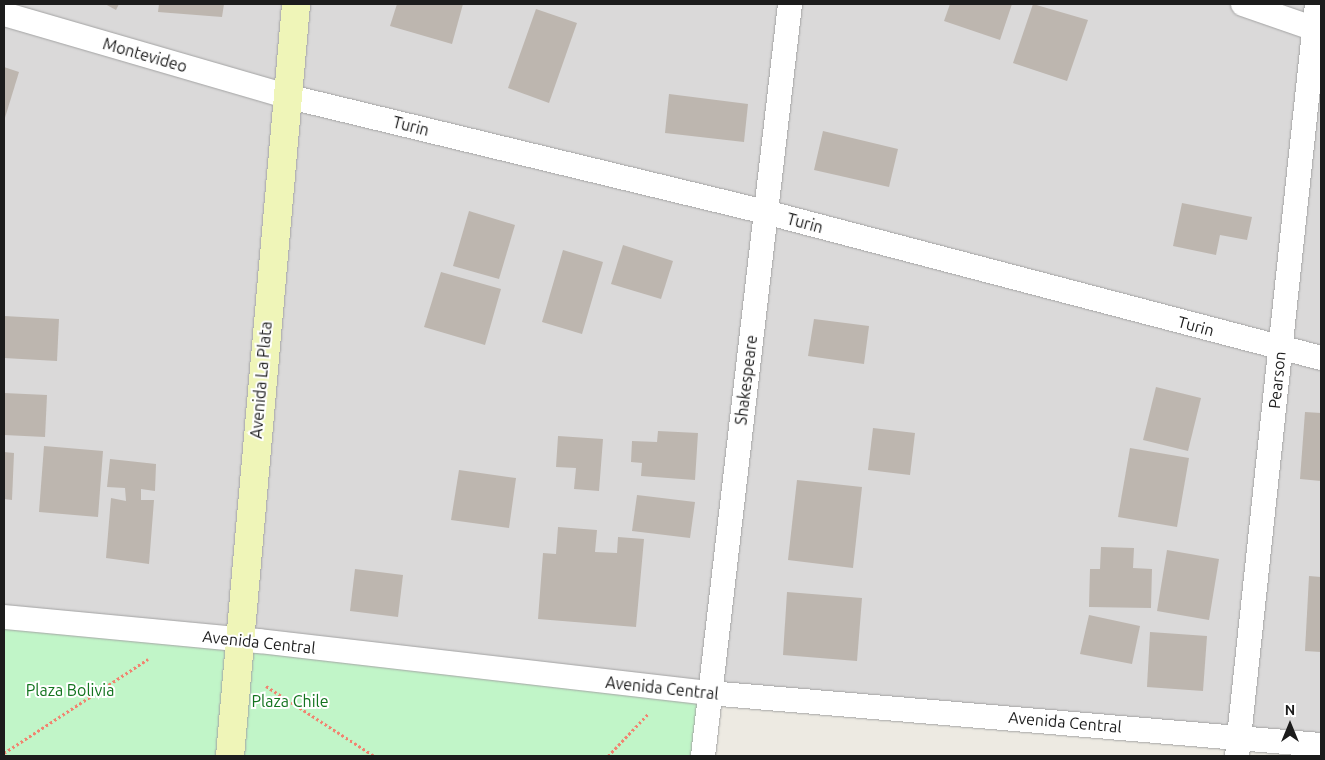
<!DOCTYPE html>
<style>
body{margin:0}
#map{position:relative;width:1325px;height:760px;overflow:hidden;background:#edeae2;font-family:Ubuntu,sans-serif}
div>[style]{position:absolute}
[style*='--x']{left:calc(var(--x)*1px);top:calc(var(--y)*1px);width:calc(var(--w)*1px);rotate:calc(var(--a)*1deg)}
.residential>*{inset:0;background:#dad9d9}
.park>*{inset:0;background:#c1f5c8}
.building>*{inset:0;background:#bdb6af}
.path>*{height:3px;margin-top:-1.5px;transform-origin:0;background:repeating-linear-gradient(90deg,#f18370 0 2.5px,transparent 0 5px)}
.roads{filter:drop-shadow(0 0 1px #a3a3a3) drop-shadow(0 0 1px #a3a3a3)}
.minor>*{height:24px;margin:-12px;padding:0 12px;transform-origin:12px;border-radius:12px;background:#fff}
.secondary>*{height:28px;margin:-14px;padding:0 14px;transform-origin:14px;border-radius:14px;background:#eff5b8}
span{translate:-50% -50%;white-space:nowrap;text-align:center;line-height:1.15;-webkit-text-stroke:4px #fff;paint-order:stroke}
.street-label{font-size:16px;color:#1c1c1c}
.park-label{font-size:16px;color:#12731e}
.frame{position:absolute;inset:0;border:5px solid #1c1c1c;pointer-events:none}
.north{position:absolute;left:1265px;top:700px;width:50px;height:50px;-webkit-text-stroke:4px #fff;paint-order:stroke;rotate:0deg;font-size:14px;font-weight:700;line-height:20px;text-align:center;color:#1c1c1c}
.north::after{content:'';display:block;margin:auto;width:18px;height:22px;background:#1c1c1c;clip-path:polygon(50% 0,100% 100%,50% 72%,0 100%)}
</style>
<div id="map">
<div class="residential">
<div style="clip-path:polygon(4px 4px,1321px 4px,1321px 746px,4px 617px)"></div>
</div>
<div class="park">
<div style="clip-path:polygon(4px 618px,709px 693px,703px 756px,4px 756px)"></div>
</div>
<div class="building">
<div style="clip-path:polygon(105px 4px,119px 4px,116px 10px)"></div>
<div style="clip-path:polygon(159px 4px,224px 4px,222px 17px,158px 12px)"></div>
<div style="clip-path:polygon(397px 4px,463px 4px,452px 44px,390px 26px)"></div>
<div style="clip-path:polygon(950px 4px,1012px 4px,1000px 40px,944px 21px)"></div>
<div style="clip-path:polygon(1033px 4px,1088px 20px,1067px 81px,1013px 63px)"></div>
<div style="clip-path:polygon(536px 9px,577px 23px,549px 103px,508px 88px)"></div>
<div style="clip-path:polygon(4px 67px,19px 72px,4px 121px)"></div>
<div style="clip-path:polygon(669px 94px,748px 104px,744px 142px,665px 133px)"></div>
<div style="clip-path:polygon(823px 131px,898px 149px,889px 187px,814px 170px)"></div>
<div style="clip-path:polygon(1182px 203px,1252px 217px,1247px 240px,1220px 235px,1216px 255px,1173px 246px)"></div>
<div style="clip-path:polygon(469px 211px,515px 225px,499px 279px,453px 266px)"></div>
<div style="clip-path:polygon(623px 245px,673px 261px,661px 299px,611px 284px)"></div>
<div style="clip-path:polygon(563px 250px,603px 262px,582px 334px,542px 322px)"></div>
<div style="clip-path:polygon(441px 272px,501px 289px,485px 345px,424px 327px)"></div>
<div style="clip-path:polygon(4px 316px,59px 319px,57px 361px,4px 358px)"></div>
<div style="clip-path:polygon(814px 319px,869px 326px,864px 364px,808px 356px)"></div>
<div style="clip-path:polygon(1156px 387px,1201px 398px,1188px 451px,1143px 440px)"></div>
<div style="clip-path:polygon(4px 393px,47px 395px,45px 437px,4px 435px)"></div>
<div style="clip-path:polygon(1305px 412px,1321px 413px,1321px 481px,1300px 479px)"></div>
<div style="clip-path:polygon(873px 428px,915px 433px,910px 475px,868px 470px)"></div>
<div style="clip-path:polygon(658px 431px,698px 433px,695px 480px,641px 476px,642px 463px,631px 462px,632px 441px,657px 442px)"></div>
<div style="clip-path:polygon(558px 436px,603px 439px,599px 491px,574px 489px,576px 468px,556px 467px)"></div>
<div style="clip-path:polygon(44px 446px,103px 451px,98px 517px,39px 512px)"></div>
<div style="clip-path:polygon(1130px 448px,1189px 458px,1177px 527px,1118px 517px)"></div>
<div style="clip-path:polygon(4px 452px,14px 453px,12px 500px,4px 499px)"></div>
<div style="clip-path:polygon(110px 459px,156px 464px,155px 491px,141px 489px,141px 500px,154px 500px,149px 564px,106px 558px,111px 498px,126px 501px,125px 488px,107px 487px)"></div>
<div style="clip-path:polygon(459px 470px,516px 478px,509px 528px,451px 520px)"></div>
<div style="clip-path:polygon(797px 480px,862px 487px,853px 568px,788px 560px)"></div>
<div style="clip-path:polygon(637px 495px,695px 502px,690px 538px,632px 531px)"></div>
<div style="clip-path:polygon(558px 527px,597px 530px,595px 552px,617px 553px,618px 537px,644px 539px,636px 627px,538px 619px,543px 553px,556px 554px)"></div>
<div style="clip-path:polygon(1101px 547px,1134px 548px,1133px 568px,1152px 569px,1151px 608px,1089px 607px,1090px 569px,1100px 569px)"></div>
<div style="clip-path:polygon(1167px 550px,1219px 559px,1209px 620px,1157px 611px)"></div>
<div style="clip-path:polygon(355px 569px,403px 575px,398px 617px,350px 611px)"></div>
<div style="clip-path:polygon(1309px 576px,1321px 577px,1321px 652px,1305px 651px)"></div>
<div style="clip-path:polygon(787px 592px,862px 598px,857px 661px,783px 655px)"></div>
<div style="clip-path:polygon(1089px 615px,1140px 626px,1132px 664px,1080px 654px)"></div>
<div style="clip-path:polygon(1150px 632px,1207px 636px,1203px 691px,1147px 687px)"></div>
</div>
<div class="path">
<div style="--x:266;--y:686;--w:129;--a:32.9"></div>
<div style="--x:4;--y:753;--w:172;--a:-33.1"></div>
<div style="--x:608;--y:756;--w:59;--a:-46.4"></div>
</div>
<div class="roads">
<div class="minor">
<div style="--x:1243;--y:4;--w:76;--a:19.1"></div>
<div style="--x:4;--y:14;--w:294;--a:16.2"></div>
<div style="--x:286;--y:96;--w:493;--a:13.6"></div>
<div style="--x:765;--y:212;--w:575;--a:14.71"></div>
<div style="--x:4;--y:617;--w:256;--a:5.4"></div>
<div style="--x:259;--y:641;--w:453;--a:6.6"></div>
<div style="--x:709;--y:693;--w:614;--a:4.86"></div>
<div style="--x:703;--y:756;--w:757;--a:-83.4"></div>
<div style="--x:1237;--y:756;--w:756;--a:-83.93"></div>
</div>
<div class="secondary">
<div style="--x:230;--y:756;--w:755;--a:-84.98"></div>
</div>
</div>
<div class="street-label">
<span style="left:145px;top:55px;rotate:16deg">Montevideo</span>
<span style="left:411px;top:126px;rotate:14deg">Turin</span>
<span style="left:805px;top:223px;rotate:15deg">Turin</span>
<span style="left:1196px;top:326px;rotate:15deg">Turin</span>
<span style="left:261px;top:380px;rotate:-85deg">Avenida La Plata</span>
<span style="left:746px;top:380px;rotate:-83deg">Shakespeare</span>
<span style="left:1277px;top:380px;rotate:-84deg">Pearson</span>
<span style="left:259px;top:642px;rotate:6deg">Avenida Central</span>
<span style="left:662px;top:688px;rotate:6deg">Avenida Central</span>
<span style="left:1065px;top:722px;rotate:5deg">Avenida Central</span>
</div>
<div class="park-label">
<span style="left:70px;top:690px">Plaza Bolivia</span>
<span style="left:290px;top:701px">Plaza Chile</span>
</div>
<div class="frame"></div>
<div class="north">N</div>
</div>
